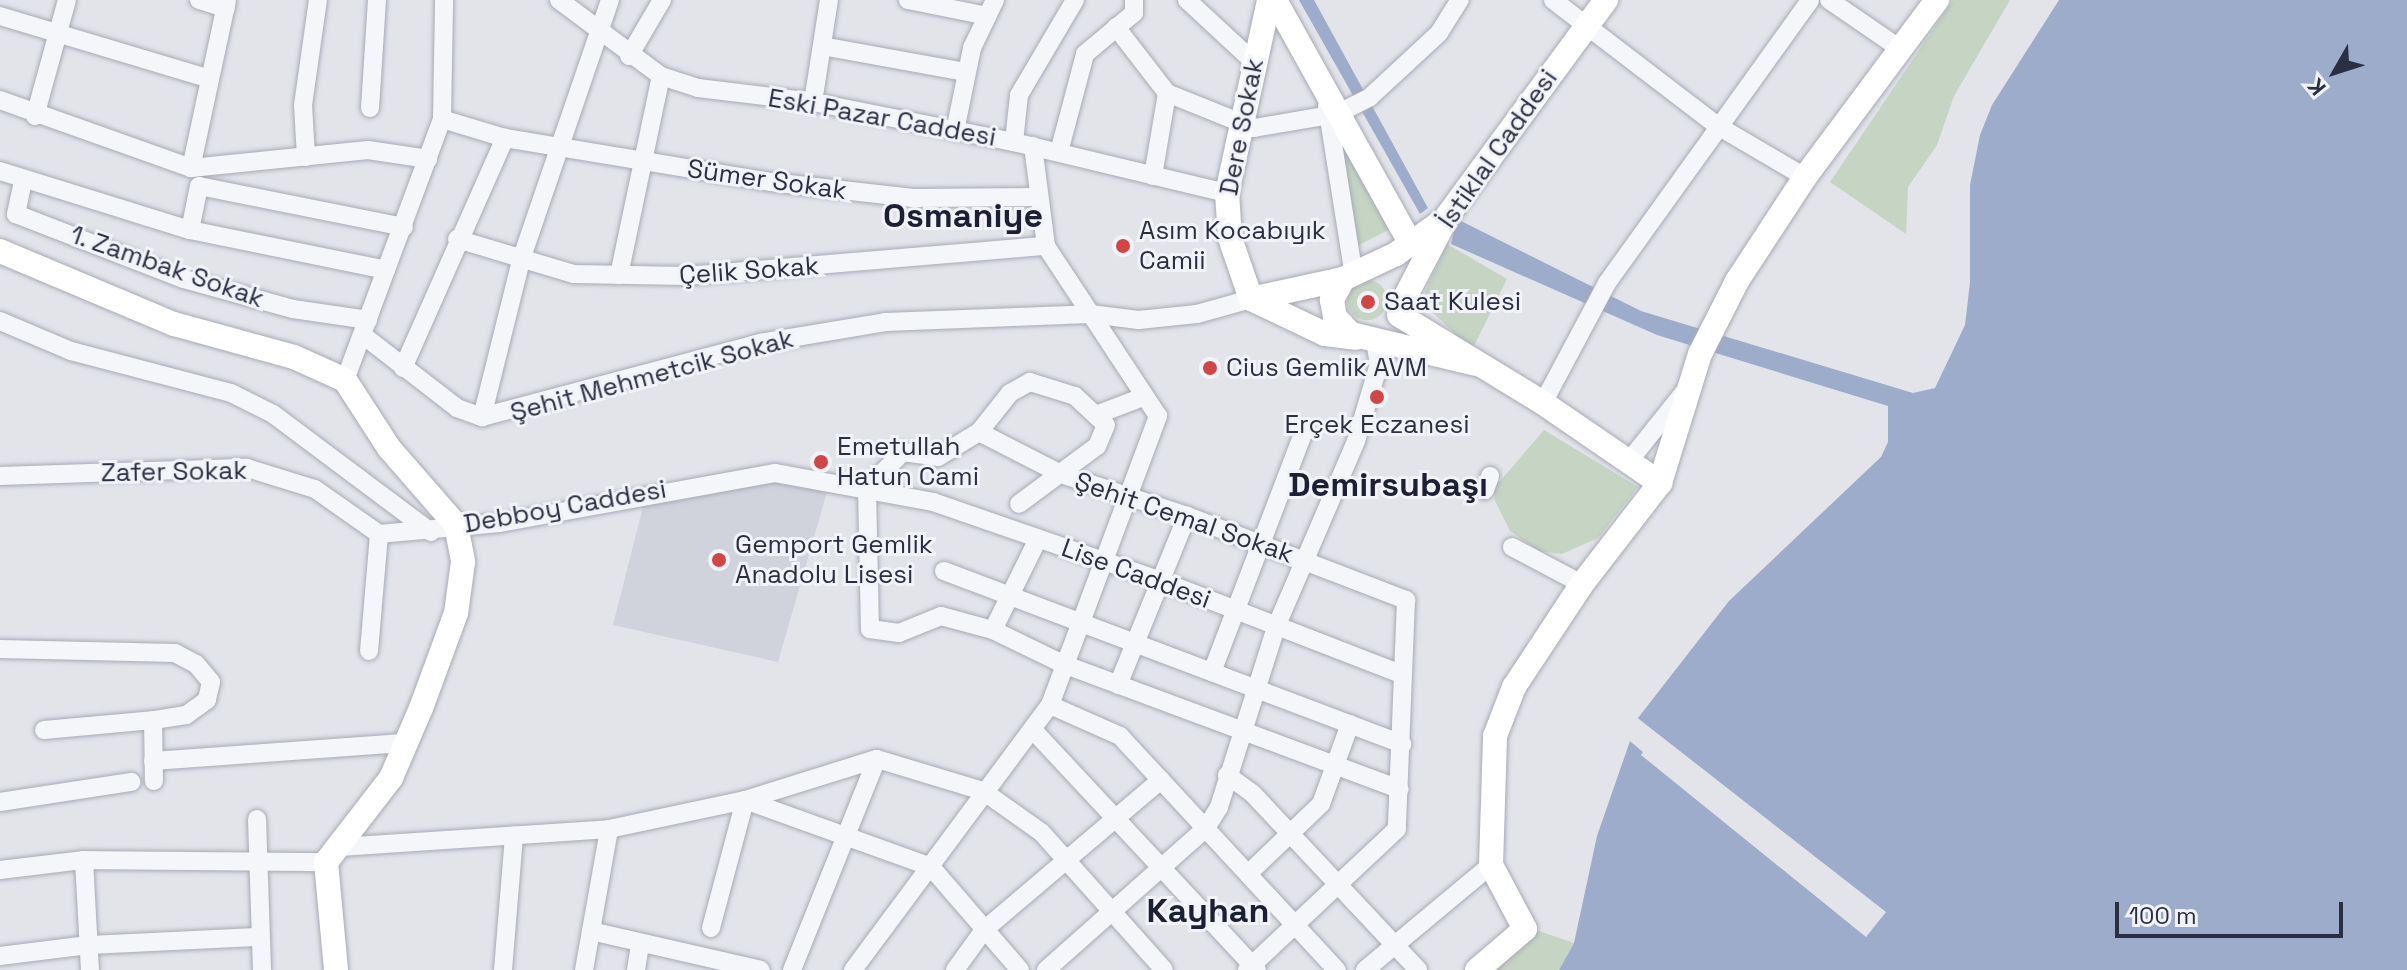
<!DOCTYPE html>
<meta charset="utf-8">
<style>
body{margin:0}
#map{position:relative;width:2407px;height:970px;overflow:hidden;background:#e2e4ea;font-family:"Space Grotesk",sans-serif}
div>[style]{position:absolute}
[style*='--x']{left:calc(var(--x)*1px);top:calc(var(--y)*1px);width:calc(var(--w)*1px);rotate:calc(var(--a)*1deg)}
.built>*{inset:0;background:#d0d3dc}
.green>*{inset:0;background:#c5d4c3}
.round{border-radius:50%}
.water>*{inset:0;background:#9daccb}
.pier>*{inset:0;background:#e2e4ea}
.roads{filter:drop-shadow(0 0 2px #a7aab5) drop-shadow(0 0 2px #a7aab5)}
.street>*{height:18px;margin:-9px;padding:0 9px;transform-origin:9px;border-radius:9px;background:#f5f6f9}
.secondary>*{height:24px;margin:-12px;padding:0 12px;transform-origin:12px;border-radius:12px;background:#fff}
.dots>*{width:22px;height:22px;translate:-50% -50%;box-sizing:border-box;border:4px solid #f2f3f8;border-radius:50%}
span{translate:-50% -50%;white-space:nowrap;text-align:center;line-height:1.15;-webkit-text-stroke:6px #f2f3f8;paint-order:stroke}
.street-label{font-size:26px;color:#2a2f43}
.poi-label{font-size:26px;color:#2a2f43}
.left{translate:0 -50%;text-align:left}
.district-label{font-size:34px;color:#1c2034;font-weight:700}
.north{position:absolute;left:2295px;top:32px;width:80px;height:80px;-webkit-text-stroke:6px #f2f3f8;paint-order:stroke;rotate:231deg;font-size:22px;font-weight:700;line-height:32px;text-align:center;color:#2a2f43}
.north::after{content:'';display:block;margin:auto;width:28px;height:36px;background:#2a2f43;clip-path:polygon(50% 0,100% 100%,50% 72%,0 100%)}
.scale{position:absolute;left:2115px;top:902px;width:228px;height:36px;box-sizing:border-box;border:4px solid #2a2f43;border-top:0;padding-left:10px;font-size:24px;line-height:28px;white-space:nowrap;color:#2a2f43;-webkit-text-stroke:6px #f2f3f8;paint-order:stroke}
</style>
<div id="map">
<div class="built">
<div style="clip-path:polygon(747px 478px,827px 492px,778px 662px,613px 625px,646px 495px)"></div>
</div>
<div class="green">
<div style="clip-path:polygon(1953px 0,2010px 0,1954px 96px,1937px 145px,1908px 187px,1906px 234px,1830px 182px)"></div>
<div style="clip-path:polygon(1336px 127px,1392px 228px,1357px 246px)"></div>
<div style="clip-path:polygon(1447px 244px,1507px 279px,1472px 350px,1427px 307px,1425px 292px)"></div>
<div class="round" style="left:1347px;top:280px;width:40px;height:40px"></div>
<div style="clip-path:polygon(1544px 430px,1638px 487px,1598px 538px,1562px 554px,1539px 551px,1510px 531px,1495px 501px,1494px 488px)"></div>
<div style="clip-path:polygon(1536px 930px,1574px 943px,1559px 970px,1494px 970px)"></div>
</div>
<div class="water">
<div style="clip-path:polygon(1299px 0,1314px 0,1428px 208px,1420px 214px)"></div>
<div style="clip-path:polygon(2059px 0,2407px 0,2407px 970px,1559px 970px,1574px 943px,1597px 836px,1638px 718px,1729px 601px,1881px 457px,1888px 442px,1888px 406px,1657px 335px,1451px 244px,1457px 219px,1641px 311px,1913px 393px,1935px 388px,1965px 325px,1970px 282px,1970px 185px,1980px 135px,1992px 105px)"></div>
</div>
<div class="pier">
<div style="clip-path:polygon(1635px 716px,1886px 912px,1866px 937px,1641px 755px,1643px 752px,1625px 737px)"></div>
</div>
<div class="roads">
<div class="street">
<div style="--x:199;--y:0;--w:28;--a:17"></div>
<div style="--x:559;--y:0;--w:127;--a:36.7"></div>
<div style="--x:661;--y:76;--w:39;--a:18"></div>
<div style="--x:698;--y:88;--w:116;--a:6.9"></div>
<div style="--x:813;--y:102;--w:205;--a:11.3"></div>
<div style="--x:1014;--y:142;--w:219;--a:13.5"></div>
<div style="--x:908;--y:0;--w:81;--a:11.4"></div>
<div style="--x:1187;--y:0;--w:91;--a:42.8"></div>
<div style="--x:1553;--y:0;--w:208;--a:37.4"></div>
<div style="--x:1718;--y:126;--w:101;--a:30.4"></div>
<div style="--x:1829;--y:0;--w:88;--a:34.4"></div>
<div style="--x:0;--y:16;--w:219;--a:16.7"></div>
<div style="--x:1116;--y:27;--w:83;--a:52.3"></div>
<div style="--x:1167;--y:93;--w:94;--a:21.9"></div>
<div style="--x:1254;--y:128;--w:84;--a:-9.6"></div>
<div style="--x:1337;--y:114;--w:37;--a:-27"></div>
<div style="--x:1370;--y:97;--w:94;--a:-42.8"></div>
<div style="--x:1439;--y:33;--w:39;--a:-58"></div>
<div style="--x:822;--y:46;--w:145;--a:10.3"></div>
<div style="--x:629;--y:56;--w:65;--a:-59.5"></div>
<div style="--x:0;--y:100;--w:203;--a:19.6"></div>
<div style="--x:191;--y:168;--w:178;--a:-5.8"></div>
<div style="--x:368;--y:150;--w:61;--a:8.5"></div>
<div style="--x:813;--y:102;--w:103;--a:-81.1"></div>
<div style="--x:1327;--y:106;--w:167;--a:81"></div>
<div style="--x:370;--y:108;--w:108;--a:-86.3"></div>
<div style="--x:35;--y:116;--w:120;--a:-74.6"></div>
<div style="--x:442;--y:119;--w:66;--a:16.8"></div>
<div style="--x:505;--y:138;--w:270;--a:9.4"></div>
<div style="--x:771;--y:182;--w:143;--a:6.4"></div>
<div style="--x:913;--y:198;--w:124;--a:-0.5"></div>
<div style="--x:955;--y:131;--w:85;--a:-78.4"></div>
<div style="--x:972;--y:48;--w:53;--a:-64.4"></div>
<div style="--x:1014;--y:142;--w:47;--a:-83.9"></div>
<div style="--x:1019;--y:95;--w:110;--a:-59.5"></div>
<div style="--x:1059;--y:152;--w:101;--a:-75.1"></div>
<div style="--x:1085;--y:54;--w:64;--a:-39.9"></div>
<div style="--x:1134;--y:13;--w:13;--a:-90"></div>
<div style="--x:306;--y:157;--w:52;--a:-93.3"></div>
<div style="--x:303;--y:105;--w:106;--a:-81.9"></div>
<div style="--x:191;--y:168;--w:172;--a:-77.9"></div>
<div style="--x:0;--y:171;--w:199;--a:17.3"></div>
<div style="--x:190;--y:230;--w:200;--a:11.5"></div>
<div style="--x:1153;--y:176;--w:84;--a:-80.4"></div>
<div style="--x:23;--y:181;--w:34;--a:102"></div>
<div style="--x:16;--y:214;--w:180;--a:21.2"></div>
<div style="--x:184;--y:279;--w:113;--a:15.4"></div>
<div style="--x:293;--y:309;--w:76;--a:8.3"></div>
<div style="--x:190;--y:230;--w:45;--a:-78.4"></div>
<div style="--x:199;--y:186;--w:209;--a:11.3"></div>
<div style="--x:457;--y:239;--w:122;--a:16.7"></div>
<div style="--x:574;--y:274;--w:112;--a:1"></div>
<div style="--x:686;--y:276;--w:361;--a:-4.8"></div>
<div style="--x:619;--y:275;--w:203;--a:-78.1"></div>
<div style="--x:0;--y:321;--w:77;--a:22.9"></div>
<div style="--x:71;--y:351;--w:165;--a:14.7"></div>
<div style="--x:231;--y:393;--w:47;--a:26.6"></div>
<div style="--x:273;--y:414;--w:197;--a:36.8"></div>
<div style="--x:364;--y:336;--w:118;--a:37.7"></div>
<div style="--x:457;--y:408;--w:27;--a:20"></div>
<div style="--x:482;--y:417;--w:288;--a:-14.9"></div>
<div style="--x:760;--y:343;--w:127;--a:-9.5"></div>
<div style="--x:885;--y:322;--w:205;--a:-2.2"></div>
<div style="--x:1090;--y:314;--w:49;--a:7"></div>
<div style="--x:1139;--y:320;--w:58;--a:-5.9"></div>
<div style="--x:1197;--y:314;--w:56;--a:-15.5"></div>
<div style="--x:403;--y:368;--w:252;--a:-66.1"></div>
<div style="--x:345;--y:380;--w:278;--a:-69.6"></div>
<div style="--x:442;--y:119;--w:119;--a:-89"></div>
<div style="--x:1543;--y:403;--w:136;--a:-61.9"></div>
<div style="--x:1607;--y:283;--w:348;--a:-54.3"></div>
<div style="--x:1096;--y:415;--w:50;--a:-21"></div>
<div style="--x:482;--y:417;--w:165;--a:-76"></div>
<div style="--x:522;--y:257;--w:272;--a:-71.1"></div>
<div style="--x:979;--y:432;--w:50;--a:-51.5"></div>
<div style="--x:1010;--y:393;--w:23;--a:-29"></div>
<div style="--x:1030;--y:382;--w:47;--a:17.3"></div>
<div style="--x:1075;--y:396;--w:42;--a:43.1"></div>
<div style="--x:1106;--y:425;--w:23;--a:113"></div>
<div style="--x:1097;--y:446;--w:97;--a:143.4"></div>
<div style="--x:1629;--y:461;--w:90;--a:-51.3"></div>
<div style="--x:0;--y:476;--w:247;--a:-1.9"></div>
<div style="--x:247;--y:468;--w:71;--a:17.2"></div>
<div style="--x:315;--y:489;--w:78;--a:35.1"></div>
<div style="--x:867;--y:488;--w:51;--a:-45"></div>
<div style="--x:903;--y:452;--w:35;--a:8"></div>
<div style="--x:938;--y:457;--w:48;--a:-31.4"></div>
<div style="--x:979;--y:432;--w:92;--a:27.1"></div>
<div style="--x:1061;--y:474;--w:133;--a:18.4"></div>
<div style="--x:1187;--y:516;--w:235;--a:21"></div>
<div style="--x:1406;--y:600;--w:229;--a:92.3"></div>
<div style="--x:1397;--y:829;--w:206;--a:136.8"></div>
<div style="--x:867;--y:488;--w:141;--a:88.8"></div>
<div style="--x:870;--y:629;--w:29;--a:8"></div>
<div style="--x:899;--y:633;--w:45;--a:-22"></div>
<div style="--x:941;--y:616;--w:54;--a:15.1"></div>
<div style="--x:993;--y:630;--w:78;--a:25.9"></div>
<div style="--x:1063;--y:664;--w:359;--a:20.4"></div>
<div style="--x:1485;--y:490;--w:15;--a:-70"></div>
<div style="--x:379;--y:534;--w:121;--a:-5.2"></div>
<div style="--x:500;--y:523;--w:280;--a:-10.3"></div>
<div style="--x:775;--y:473;--w:161;--a:10.4"></div>
<div style="--x:933;--y:502;--w:241;--a:19.1"></div>
<div style="--x:1161;--y:581;--w:257;--a:21.2"></div>
<div style="--x:1512;--y:547;--w:79;--a:27.9"></div>
<div style="--x:944;--y:571;--w:490;--a:20.7"></div>
<div style="--x:993;--y:630;--w:102;--a:-63.7"></div>
<div style="--x:0;--y:649;--w:175;--a:1.3"></div>
<div style="--x:175;--y:653;--w:24;--a:28"></div>
<div style="--x:196;--y:664;--w:23;--a:50"></div>
<div style="--x:211;--y:682;--w:18;--a:103"></div>
<div style="--x:207;--y:700;--w:26;--a:144"></div>
<div style="--x:186;--y:715;--w:33;--a:171"></div>
<div style="--x:153;--y:720;--w:61;--a:89.1"></div>
<div style="--x:369;--y:651;--w:117;--a:-85.1"></div>
<div style="--x:1212;--y:672;--w:258;--a:-69.1"></div>
<div style="--x:1118;--y:685;--w:183;--a:-67.8"></div>
<div style="--x:1050;--y:705;--w:77;--a:23.9"></div>
<div style="--x:1120;--y:736;--w:319;--a:47.2"></div>
<div style="--x:44;--y:730;--w:109;--a:-5.2"></div>
<div style="--x:1033;--y:730;--w:328;--a:47"></div>
<div style="--x:153;--y:761;--w:254;--a:-4.1"></div>
<div style="--x:1227;--y:775;--w:32;--a:36"></div>
<div style="--x:1253;--y:794;--w:241;--a:46.8"></div>
<div style="--x:0;--y:802;--w:133;--a:-8.7"></div>
<div style="--x:257;--y:819;--w:151;--a:88.1"></div>
<div style="--x:340;--y:847;--w:270;--a:-3.8"></div>
<div style="--x:609;--y:829;--w:139;--a:-12"></div>
<div style="--x:745;--y:800;--w:138;--a:-17.3"></div>
<div style="--x:877;--y:759;--w:111;--a:16.8"></div>
<div style="--x:983;--y:791;--w:72;--a:35.4"></div>
<div style="--x:1042;--y:833;--w:183;--a:48.3"></div>
<div style="--x:84;--y:860;--w:110;--a:86.9"></div>
<div style="--x:0;--y:870;--w:85;--a:-6.8"></div>
<div style="--x:84;--y:860;--w:242;--a:0.5"></div>
<div style="--x:1248;--y:874;--w:101;--a:-43.8"></div>
<div style="--x:1321;--y:804;--w:85;--a:-70.1"></div>
<div style="--x:711;--y:928;--w:132;--a:-75.1"></div>
<div style="--x:745;--y:800;--w:198;--a:19.8"></div>
<div style="--x:931;--y:867;--w:136;--a:49.2"></div>
<div style="--x:591;--y:931;--w:174;--a:12.9"></div>
<div style="--x:0;--y:956;--w:89;--a:-7.1"></div>
<div style="--x:88;--y:945;--w:170;--a:-2.7"></div>
<div style="--x:503;--y:970;--w:135;--a:-85.3"></div>
<div style="--x:584;--y:970;--w:143;--a:-79.9"></div>
<div style="--x:636;--y:970;--w:26;--a:-81"></div>
<div style="--x:792;--y:970;--w:227;--a:-68.1"></div>
<div style="--x:853;--y:970;--w:330;--a:-53.4"></div>
<div style="--x:1050;--y:705;--w:309;--a:-69.5"></div>
<div style="--x:1158;--y:416;--w:204;--a:-123.4"></div>
<div style="--x:1046;--y:246;--w:101;--a:-97.4"></div>
<div style="--x:955;--y:970;--w:49;--a:-54.1"></div>
<div style="--x:984;--y:930;--w:232;--a:-40.3"></div>
<div style="--x:1046;--y:970;--w:214;--a:-41.6"></div>
<div style="--x:1206;--y:828;--w:25;--a:-58"></div>
<div style="--x:1219;--y:807;--w:189;--a:-72.4"></div>
<div style="--x:1276;--y:627;--w:202;--a:-66.7"></div>
<div style="--x:1356;--y:441;--w:80;--a:-73.4"></div>
<div style="--x:1379;--y:364;--w:27;--a:-100"></div>
<div style="--x:1365;--y:970;--w:164;--a:-39.8"></div>
</div>
<div class="secondary">
<div style="--x:1275;--y:0;--w:279;--a:60.9"></div>
<div style="--x:1438;--y:224;--w:52;--a:144.5"></div>
<div style="--x:1396;--y:254;--w:59;--a:154.7"></div>
<div style="--x:1343;--y:279;--w:24;--a:118"></div>
<div style="--x:1332;--y:300;--w:17;--a:80"></div>
<div style="--x:1335;--y:317;--w:23;--a:47"></div>
<div style="--x:1351;--y:334;--w:129;--a:13.5"></div>
<div style="--x:0;--y:251;--w:189;--a:22.8"></div>
<div style="--x:174;--y:324;--w:124;--a:15.4"></div>
<div style="--x:294;--y:357;--w:56;--a:24.3"></div>
<div style="--x:345;--y:380;--w:81;--a:57.1"></div>
<div style="--x:389;--y:448;--w:102;--a:49"></div>
<div style="--x:456;--y:525;--w:38;--a:79"></div>
<div style="--x:463;--y:562;--w:51;--a:97.8"></div>
<div style="--x:456;--y:613;--w:101;--a:110.2"></div>
<div style="--x:421;--y:708;--w:76;--a:113.2"></div>
<div style="--x:391;--y:778;--w:106;--a:127.7"></div>
<div style="--x:326;--y:862;--w:108;--a:84.7"></div>
<div style="--x:1251;--y:299;--w:65;--a:-109"></div>
<div style="--x:1230;--y:238;--w:45;--a:-93.8"></div>
<div style="--x:1227;--y:193;--w:198;--a:-77.7"></div>
<div style="--x:1251;--y:299;--w:82;--a:25.3"></div>
<div style="--x:1325;--y:334;--w:31;--a:7"></div>
<div style="--x:1251;--y:299;--w:94;--a:-12.3"></div>
<div style="--x:1401;--y:305;--w:102;--a:-62.4"></div>
<div style="--x:1448;--y:215;--w:267;--a:-53.7"></div>
<div style="--x:1399;--y:315;--w:169;--a:31.4"></div>
<div style="--x:1543;--y:403;--w:142;--a:34.4"></div>
<div style="--x:1477;--y:970;--w:63;--a:-40.5"></div>
<div style="--x:1525;--y:929;--w:72;--a:-118"></div>
<div style="--x:1491;--y:865;--w:129;--a:-88.2"></div>
<div style="--x:1495;--y:736;--w:53;--a:-68.8"></div>
<div style="--x:1514;--y:687;--w:123;--a:-56.6"></div>
<div style="--x:1582;--y:584;--w:128;--a:-52.3"></div>
<div style="--x:1660;--y:483;--w:135;--a:-72.8"></div>
<div style="--x:1700;--y:354;--w:82;--a:-63.1"></div>
<div style="--x:1737;--y:281;--w:124;--a:-56.8"></div>
<div style="--x:1805;--y:177;--w:221;--a:-53.3"></div>
</div>
</div>
<div class="dots">
<div style="left:1123px;top:246px;background:#d04647"></div>
<div style="left:1368px;top:302px;background:#d04647"></div>
<div style="left:1210px;top:368px;background:#d04647"></div>
<div style="left:1377px;top:397px;background:#d04647"></div>
<div style="left:821px;top:462px;background:#d04647"></div>
<div style="left:719px;top:560px;background:#d04647"></div>
</div>
<div class="street-label">
<span style="left:882px;top:118px;rotate:10deg">Eski Pazar Caddesi</span>
<span style="left:1242px;top:127px;rotate:-79deg">Dere Sokak</span>
<span style="left:1498px;top:149px;rotate:-55deg">İstiklal Caddesi</span>
<span style="left:767px;top:180px;rotate:8deg">Sümer Sokak</span>
<span style="left:167px;top:267px;rotate:19deg">1. Zambak Sokak</span>
<span style="left:749px;top:271px;rotate:-4deg">Çelik Sokak</span>
<span style="left:652px;top:376px;rotate:-15deg">Şehit Mehmetcik Sokak</span>
<span style="left:174px;top:472px;rotate:-1deg">Zafer Sokak</span>
<span style="left:565px;top:507px;rotate:-10deg">Debboy Caddesi</span>
<span style="left:1184px;top:518px;rotate:19deg">Şehit Cemal Sokak</span>
<span style="left:1136px;top:574px;rotate:20deg">Lise Caddesi</span>
</div>
<div class="poi-label">
<span class="left" style="left:1139px;top:246px">Asım Kocabıyık<br>Camii</span>
<span class="left" style="left:1384px;top:302px">Saat Kulesi</span>
<span class="left" style="left:1226px;top:368px">Cius Gemlik AVM</span>
<span style="left:1377px;top:425px">Erçek Eczanesi</span>
<span class="left" style="left:837px;top:462px">Emetullah<br>Hatun Cami</span>
<span class="left" style="left:735px;top:560px">Gemport Gemlik<br>Anadolu Lisesi</span>
</div>
<div class="district-label">
<span style="left:963px;top:216px">Osmaniye</span>
<span style="left:1388px;top:485px">Demirsubaşı</span>
<span style="left:1208px;top:911px">Kayhan</span>
</div>
<div class="north">K</div>
<div class="scale">100 m</div>
</div>
